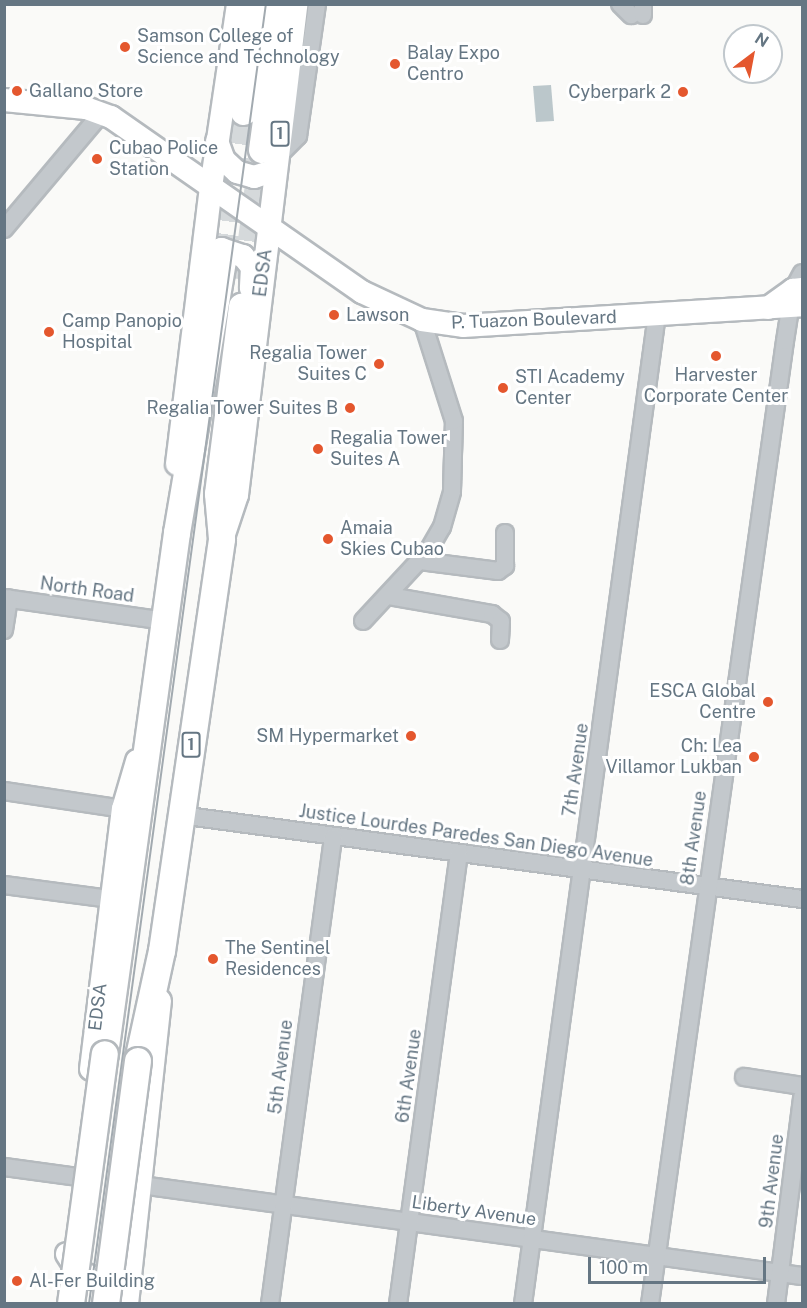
<!DOCTYPE html>
<style>
body{margin:0}
#map{position:relative;width:807px;height:1308px;overflow:hidden;background:#fafaf8;font-family:"Public Sans",sans-serif}
div>[style]{position:absolute}
.water>*{inset:0;background:#bbc7cb}
.highway-tunnel>*{height:26px;margin-top:-13px;transform-origin:0;background:repeating-linear-gradient(90deg,#d5d9db 0 26px,transparent 0 39px)}
.roads{filter:drop-shadow(2px 0 #b5babe) drop-shadow(-2px 0 #b5babe) drop-shadow(0 2px #b5babe) drop-shadow(0 -2px #b5babe)}
.minor>*{height:16px;margin:-8px;padding:0 8px;transform-origin:8px;border-radius:8px;background:#c3c8cc}
.major>*{height:22px;margin:-11px;padding:0 11px;transform-origin:11px;border-radius:11px;background:#fff}
.highway>*{height:26px;margin:-13px;padding:0 13px;transform-origin:13px;border-radius:13px;background:#fff}
.tram>*{height:1.5px;margin:-0.75px;padding:0 0.75px;transform-origin:0.75px;border-radius:0.75px;background:#a2aab0}
.bridges{filter:drop-shadow(2px 0 #b4b9bd) drop-shadow(-2px 0 #b4b9bd) drop-shadow(0 2px #b4b9bd) drop-shadow(0 -2px #b4b9bd)}
.highway-bridge>*{height:26px;margin:-13px;padding:0 13px;transform-origin:13px;border-radius:13px;background:#fff}
.dots>*{width:16px;height:16px;translate:-50% -50%;box-sizing:border-box;border:3px solid #fff;border-radius:50%}
span{translate:-50% -50%;white-space:nowrap;text-align:center;line-height:1.15;-webkit-text-stroke:6px #fff;paint-order:stroke}
.shield-label span{padding:2px 4px;background:#fff;border:2px solid;border-radius:4px;-webkit-text-stroke-width:0}
.shield-label{font-size:16px;color:#657683;font-weight:700}
.poi-label{font-size:18px;color:#657683}
.left{translate:0 -50%;text-align:left}
.right{translate:-100% -50%;text-align:right}
.street-label{font-size:18px;color:#657683}
.frame{position:absolute;inset:0;border:6px solid #657683;pointer-events:none}
.north{position:absolute;left:723px;top:24px;width:60px;height:60px;box-sizing:border-box;background:#fff;border:2px solid #c1c8cd;border-radius:50%;rotate:32deg;font-size:16px;font-weight:700;line-height:24px;text-align:center;color:#657683}
.north::after{content:'';display:block;margin:auto;width:21px;height:27px;background:#e4572e;clip-path:polygon(50% 0,100% 100%,50% 72%,0 100%)}
.scale{position:absolute;left:588px;top:1257px;width:178px;height:27px;box-sizing:border-box;border:3px solid #657683;border-top:0;padding-left:8px;font-size:18px;line-height:21px;white-space:nowrap;color:#657683;-webkit-text-stroke:4px #fff;paint-order:stroke}
</style>
<div id="map">
<div class="water">
<i style="clip-path:polygon(551px 85px,554px 121px,536px 122px,533px 86px)"></i>
</div>
<div class="highway-tunnel">
<i style="left:223px;top:260px;width:149px;rotate:-81.9deg"></i>
<i style="left:246px;top:280px;width:128px;rotate:-82.8deg"></i>
</div>
<div class="roads">
<div class="minor">
<i style="left:620px;top:4px;width:16px;rotate:45deg"></i>
<i style="left:643px;top:4px;width:11px;rotate:90deg"></i>
<i style="left:277px;top:157px;width:30px;rotate:-45deg"></i>
<i style="left:298px;top:136px;width:133px;rotate:-81.8deg"></i>
<i style="left:4px;top:229px;width:150px;rotate:-49.9deg"></i>
<i style="left:420px;top:561px;width:79px;rotate:7.3deg"></i>
<i style="left:498px;top:571px;width:9px;rotate:-36deg"></i>
<i style="left:505px;top:566px;width:33px;rotate:-90deg"></i>
<i style="left:389px;top:596px;width:105px;rotate:9.9deg"></i>
<i style="left:492px;top:614px;width:11px;rotate:38deg"></i>
<i style="left:501px;top:621px;width:19px;rotate:93deg"></i>
<i style="left:4px;top:598px;width:163px;rotate:8.1deg"></i>
<i style="left:363px;top:621px;width:96px;rotate:-47.1deg"></i>
<i style="left:428px;top:551px;width:28px;rotate:-60deg"></i>
<i style="left:442px;top:527px;width:37px;rotate:-74deg"></i>
<i style="left:452px;top:491px;width:70px;rotate:-88.4deg"></i>
<i style="left:454px;top:421px;width:106px;rotate:-107.6deg"></i>
<i style="left:4px;top:630px;width:32px;rotate:-81deg"></i>
<i style="left:4px;top:791px;width:120px;rotate:8.6deg"></i>
<i style="left:180px;top:815px;width:628px;rotate:7.69deg"></i>
<i style="left:4px;top:885px;width:108px;rotate:7.5deg"></i>
<i style="left:744px;top:1077px;width:59px;rotate:8.8deg"></i>
<i style="left:4px;top:1167px;width:75px;rotate:7.7deg"></i>
<i style="left:141px;top:1185px;width:667px;rotate:7.84deg"></i>
<i style="left:270px;top:1304px;width:471px;rotate:-82.3deg"></i>
<i style="left:398px;top:1304px;width:454px;rotate:-82.3deg"></i>
<i style="left:523px;top:1304px;width:999px;rotate:-82.29deg"></i>
<i style="left:650px;top:1304px;width:972px;rotate:-82.02deg"></i>
<i style="left:785px;top:341px;width:52px;rotate:-81.1deg"></i>
<i style="left:793px;top:290px;width:19px;rotate:-62deg"></i>
<i style="left:776px;top:1304px;width:208px;rotate:-82.8deg"></i>
</div>
<div class="major">
<i style="left:4px;top:100px;width:82px;rotate:5.6deg"></i>
<i style="left:86px;top:108px;width:27px;rotate:20deg"></i>
<i style="left:111px;top:117px;width:306px;rotate:34.9deg"></i>
<i style="left:362px;top:292px;width:66px;rotate:25deg"></i>
<i style="left:422px;top:320px;width:41px;rotate:8.3deg"></i>
<i style="left:463px;top:326px;width:340px;rotate:-3.5deg"></i>
<i style="left:217px;top:141px;width:20px;rotate:70deg"></i>
<i style="left:224px;top:160px;width:18px;rotate:43deg"></i>
<i style="left:237px;top:172px;width:18px;rotate:16deg"></i>
<i style="left:254px;top:177px;width:23px;rotate:-18deg"></i>
<i style="left:204px;top:259px;width:20px;rotate:-30deg"></i>
<i style="left:221px;top:249px;width:23px;rotate:18deg"></i>
<i style="left:243px;top:256px;width:14px;rotate:51deg"></i>
<i style="left:252px;top:267px;width:21px;rotate:93deg"></i>
<i style="left:768px;top:308px;width:31px;rotate:-36deg"></i>
<i style="left:793px;top:290px;width:9px;rotate:-6deg"></i>
<i style="left:177px;top:464px;width:279px;rotate:-83deg"></i>
<i style="left:211px;top:187px;width:185px;rotate:-81.6deg"></i>
<i style="left:223px;top:537px;width:44px;rotate:-71.6deg"></i>
<i style="left:237px;top:495px;width:495px;rotate:-83.1deg"></i>
<i style="left:91px;top:1069px;width:262px;rotate:-83deg"></i>
<i style="left:123px;top:809px;width:50px;rotate:-73.7deg"></i>
<i style="left:67px;top:1254px;width:20px;rotate:57deg"></i>
<i style="left:78px;top:1271px;width:17px;rotate:25deg"></i>
<i style="left:93px;top:1278px;width:16px;rotate:4deg"></i>
<i style="left:109px;top:1279px;width:19px;rotate:-25deg"></i>
<i style="left:127px;top:1304px;width:305px;rotate:-83.8deg"></i>
</div>
<div class="highway">
<i style="left:244px;top:112px;width:109px;rotate:-82.6deg"></i>
<i style="left:262px;top:150px;width:147px;rotate:-82.2deg"></i>
<i style="left:105px;top:1054px;width:526px;rotate:-82.13deg"></i>
<i style="left:177px;top:533px;width:277px;rotate:-80.4deg"></i>
<i style="left:138px;top:1061px;width:113px;rotate:-77.7deg"></i>
<i style="left:162px;top:951px;width:416px;rotate:-81.7deg"></i>
<i style="left:222px;top:539px;width:45px;rotate:-95.1deg"></i>
<i style="left:218px;top:494px;width:189px;rotate:-82.7deg"></i>
</div>
</div>
<div class="tram">
<i style="left:89px;top:1304px;width:1312px;rotate:-82.25deg"></i>
</div>
<div class="bridges">
<div class="highway-bridge">
<i style="left:71px;top:1304px;width:252px;rotate:-82.3deg"></i>
<i style="left:106px;top:1304px;width:245px;rotate:-82.5deg"></i>
</div>
</div>
<div class="dots">
<i style="left:125px;top:47px;background:#e4572e"></i>
<i style="left:395px;top:64px;background:#e4572e"></i>
<i style="left:17px;top:91px;background:#e4572e"></i>
<i style="left:683px;top:92px;background:#e4572e"></i>
<i style="left:97px;top:159px;background:#e4572e"></i>
<i style="left:334px;top:315px;background:#e4572e"></i>
<i style="left:49px;top:332px;background:#e4572e"></i>
<i style="left:716px;top:356px;background:#e4572e"></i>
<i style="left:379px;top:364px;background:#e4572e"></i>
<i style="left:503px;top:388px;background:#e4572e"></i>
<i style="left:350px;top:408px;background:#e4572e"></i>
<i style="left:318px;top:449px;background:#e4572e"></i>
<i style="left:328px;top:539px;background:#e4572e"></i>
<i style="left:768px;top:702px;background:#e4572e"></i>
<i style="left:411px;top:736px;background:#e4572e"></i>
<i style="left:754px;top:757px;background:#e4572e"></i>
<i style="left:213px;top:959px;background:#e4572e"></i>
<i style="left:17px;top:1281px;background:#e4572e"></i>
</div>
<div class="shield-label">
<span style="left:280px;top:134px">1</span>
<span style="left:191px;top:745px">1</span>
</div>
<div class="poi-label">
<span class="left" style="left:137px;top:47px">Samson College of<br>Science and Technology</span>
<span class="left" style="left:407px;top:64px">Balay Expo<br>Centro</span>
<span class="left" style="left:29px;top:91px">Gallano Store</span>
<span class="right" style="left:671px;top:92px">Cyberpark 2</span>
<span class="left" style="left:109px;top:159px">Cubao Police<br>Station</span>
<span class="left" style="left:346px;top:315px">Lawson</span>
<span class="left" style="left:62px;top:332px">Camp Panopio<br>Hospital</span>
<span class="right" style="left:367px;top:364px">Regalia Tower<br>Suites C</span>
<span style="left:716px;top:386px">Harvester<br>Corporate Center</span>
<span class="left" style="left:515px;top:388px">STI Academy<br>Center</span>
<span class="right" style="left:338px;top:408px">Regalia Tower Suites B</span>
<span class="left" style="left:330px;top:449px">Regalia Tower<br>Suites A</span>
<span class="left" style="left:340px;top:539px">Amaia<br>Skies Cubao</span>
<span class="right" style="left:756px;top:702px">ESCA Global<br>Centre</span>
<span class="right" style="left:399px;top:736px">SM Hypermarket</span>
<span class="right" style="left:742px;top:757px">Ch: Lea<br>Villamor Lukban</span>
<span class="left" style="left:225px;top:959px">The Sentinel<br>Residences</span>
<span class="left" style="left:29px;top:1281px">Al-Fer Building</span>
</div>
<div class="street-label">
<span style="left:263px;top:273px;rotate:-83deg">EDSA</span>
<span style="left:534px;top:320px;rotate:-2deg">P. Tuazon Boulevard</span>
<span style="left:87px;top:590px;rotate:8deg">North Road</span>
<span style="left:576px;top:770px;rotate:-82deg">7th Avenue</span>
<span style="left:476px;top:836px;rotate:8deg">Justice Lourdes Paredes San Diego Avenue</span>
<span style="left:694px;top:838px;rotate:-82deg">8th Avenue</span>
<span style="left:98px;top:1007px;rotate:-83deg">EDSA</span>
<span style="left:281px;top:1067px;rotate:-83deg">5th Avenue</span>
<span style="left:409px;top:1076px;rotate:-82deg">6th Avenue</span>
<span style="left:772px;top:1181px;rotate:-83deg">9th Avenue</span>
<span style="left:474px;top:1211px;rotate:8deg">Liberty Avenue</span>
</div>
<div class="frame"></div>
<div class="north">N</div>
<div class="scale">100 m</div>
</div>
